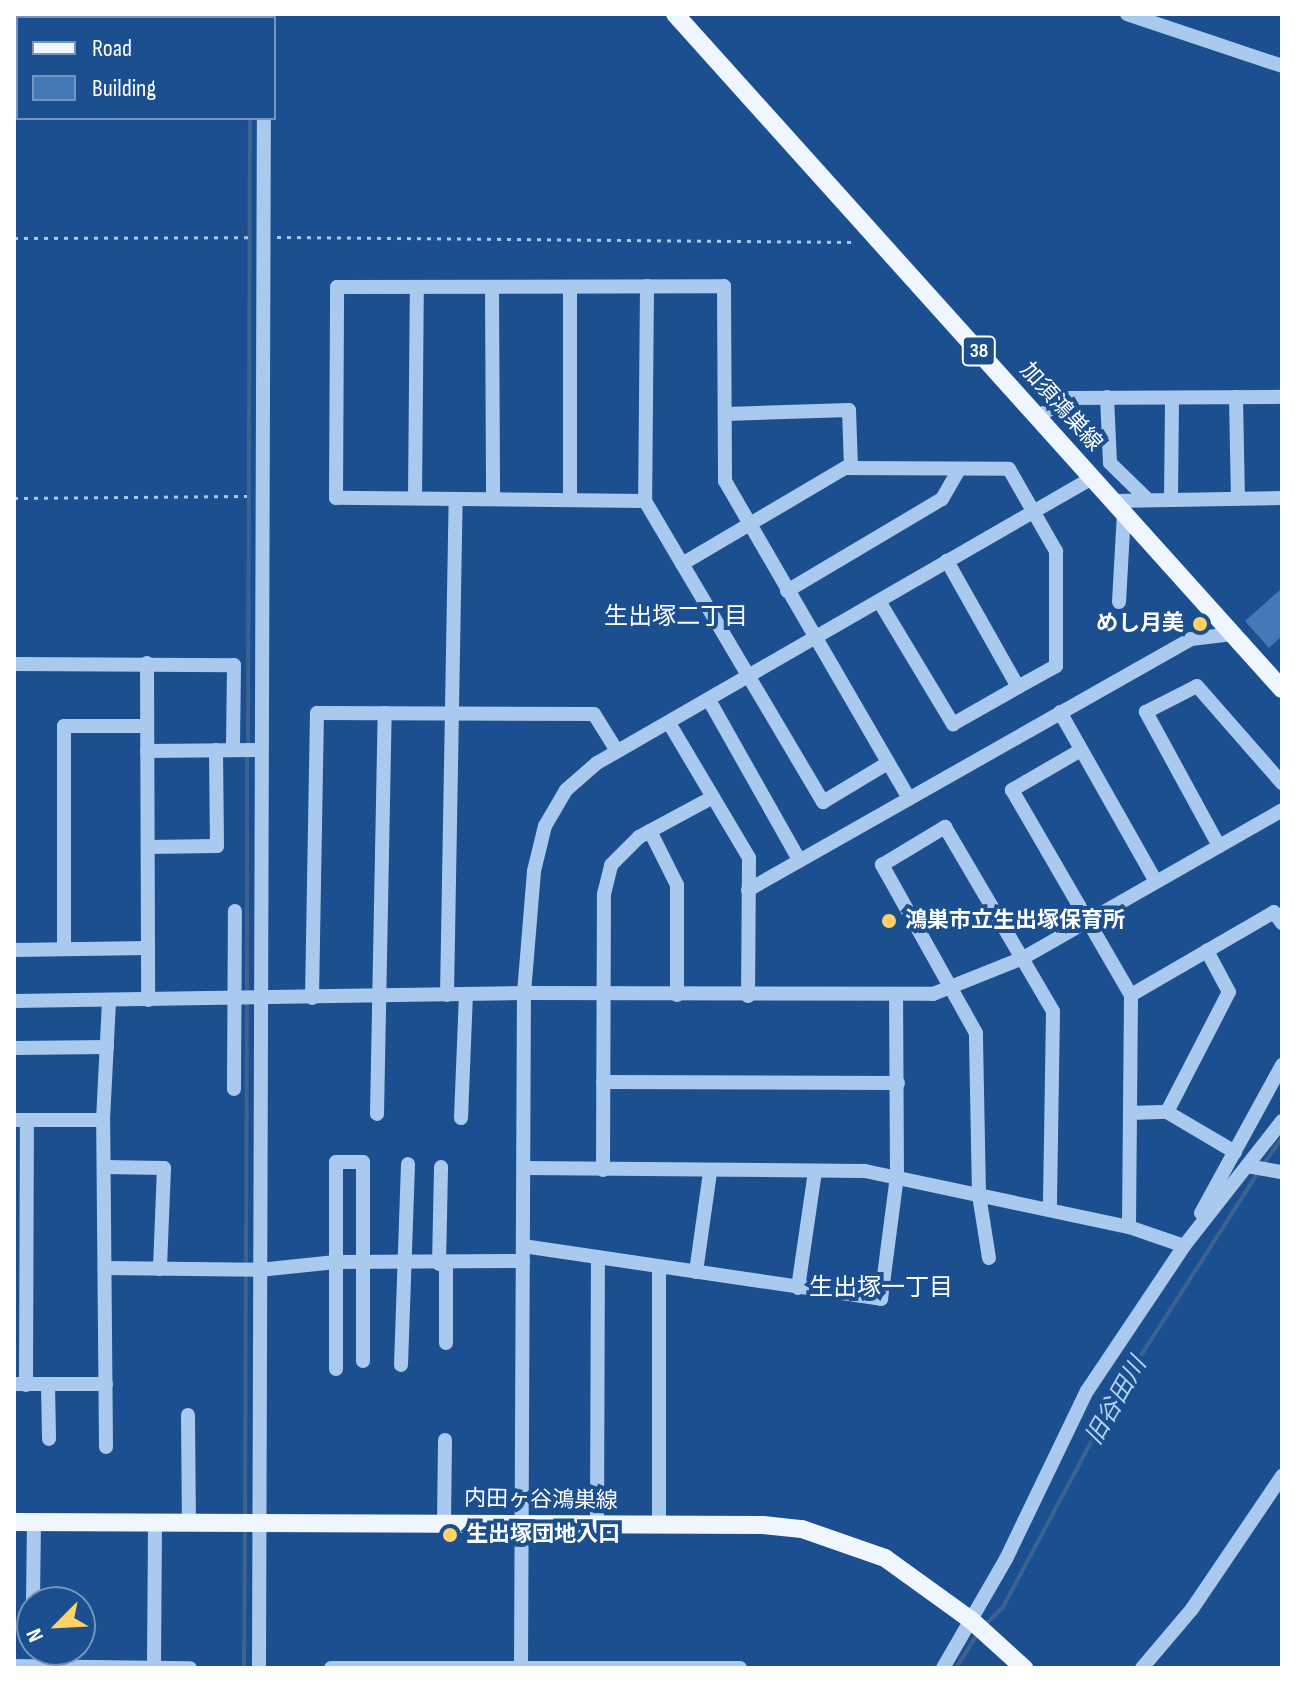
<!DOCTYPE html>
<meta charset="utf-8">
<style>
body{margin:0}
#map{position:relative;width:1296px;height:1682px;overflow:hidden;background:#1b4f8f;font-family:"Sofia Sans Condensed","Noto Sans JP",sans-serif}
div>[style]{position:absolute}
.stream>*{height:4px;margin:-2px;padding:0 2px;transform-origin:2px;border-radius:2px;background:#3c6290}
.building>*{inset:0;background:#4478b7}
.path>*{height:3px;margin-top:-1.5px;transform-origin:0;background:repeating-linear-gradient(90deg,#a9c9ee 0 4px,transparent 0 10px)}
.minor>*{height:14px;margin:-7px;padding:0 7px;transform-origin:7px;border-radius:7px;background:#a9c9ee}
.major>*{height:18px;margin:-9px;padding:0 9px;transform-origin:9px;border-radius:9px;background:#f0f6ff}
.dots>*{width:22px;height:22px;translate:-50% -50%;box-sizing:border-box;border:4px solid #1b4f8f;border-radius:50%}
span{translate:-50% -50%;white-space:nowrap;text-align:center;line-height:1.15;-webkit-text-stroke:8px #1b4f8f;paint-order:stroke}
.shield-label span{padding:2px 6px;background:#1b4f8f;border:2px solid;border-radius:6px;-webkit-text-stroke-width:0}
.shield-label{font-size:20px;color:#fff;font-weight:700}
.street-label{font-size:22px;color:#fff}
.poi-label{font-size:22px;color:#fff;font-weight:700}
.right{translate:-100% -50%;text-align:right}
.left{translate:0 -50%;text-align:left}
.neighbourhood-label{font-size:24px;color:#fff}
.water-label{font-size:24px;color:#b5d3f5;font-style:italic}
.frame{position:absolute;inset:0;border:16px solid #fff;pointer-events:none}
.legend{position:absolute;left:16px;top:16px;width:260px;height:104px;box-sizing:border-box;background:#1b4f8f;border:2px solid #7695bc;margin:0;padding:10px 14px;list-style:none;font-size:24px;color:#fff}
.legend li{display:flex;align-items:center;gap:16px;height:40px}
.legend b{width:40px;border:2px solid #7695bc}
.north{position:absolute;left:16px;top:1586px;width:80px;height:80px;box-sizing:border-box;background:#1b4f8f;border:2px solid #7695bc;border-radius:50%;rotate:246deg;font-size:22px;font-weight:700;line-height:32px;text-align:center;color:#fff}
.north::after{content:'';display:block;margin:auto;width:28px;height:36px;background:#ffd166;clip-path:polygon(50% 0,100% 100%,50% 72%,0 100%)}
</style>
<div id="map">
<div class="stream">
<i style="left:250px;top:18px;width:4px;rotate:-90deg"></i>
<i style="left:248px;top:746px;width:628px;rotate:-89.82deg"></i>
<i style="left:247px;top:994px;width:240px;rotate:-90deg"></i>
<i style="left:1263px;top:1165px;width:33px;rotate:-55deg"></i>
<i style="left:246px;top:1266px;width:264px;rotate:-89.8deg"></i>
<i style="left:245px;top:1518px;width:244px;rotate:-89.8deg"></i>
<i style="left:984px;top:1626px;width:27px;rotate:-45deg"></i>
<i style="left:1003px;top:1607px;width:246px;rotate:-61.9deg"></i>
<i style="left:1119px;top:1390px;width:258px;rotate:-57.4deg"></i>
<i style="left:244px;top:1668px;width:142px;rotate:-89.6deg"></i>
<i style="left:956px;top:1668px;width:41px;rotate:-57.8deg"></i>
</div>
<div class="building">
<i style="clip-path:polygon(1282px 588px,1282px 636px,1269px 648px,1245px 621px)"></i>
</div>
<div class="path">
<i style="left:277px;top:237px;width:580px;rotate:0.49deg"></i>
<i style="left:14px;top:238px;width:235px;rotate:-0.2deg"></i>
<i style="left:14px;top:498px;width:233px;rotate:-0.5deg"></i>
</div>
<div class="minor">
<i style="left:1127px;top:14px;width:163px;rotate:18.5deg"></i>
<i style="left:264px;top:18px;width:4px;rotate:-90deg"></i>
<i style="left:647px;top:286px;width:215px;rotate:90.5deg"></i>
<i style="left:645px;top:501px;width:350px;rotate:59.4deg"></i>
<i style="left:823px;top:802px;width:76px;rotate:-31deg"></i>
<i style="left:492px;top:288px;width:211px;rotate:89.7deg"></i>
<i style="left:1107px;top:397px;width:66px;rotate:87.4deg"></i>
<i style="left:1110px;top:463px;width:50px;rotate:44.2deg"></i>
<i style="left:1236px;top:397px;width:101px;rotate:88.9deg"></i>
<i style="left:725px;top:414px;width:124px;rotate:-1.8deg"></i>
<i style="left:849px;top:410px;width:58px;rotate:88deg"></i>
<i style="left:1038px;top:417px;width:34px;rotate:-34deg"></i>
<i style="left:1066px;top:398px;width:216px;rotate:-0.3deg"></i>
<i style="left:415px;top:498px;width:211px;rotate:-89.5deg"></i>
<i style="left:1171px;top:498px;width:100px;rotate:-89.4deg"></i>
<i style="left:570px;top:500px;width:213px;rotate:-90deg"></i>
<i style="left:645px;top:501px;width:309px;rotate:-179.4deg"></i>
<i style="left:336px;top:498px;width:211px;rotate:-89.7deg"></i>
<i style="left:337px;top:287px;width:387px;rotate:-0.1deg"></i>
<i style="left:724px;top:286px;width:195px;rotate:89.7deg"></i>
<i style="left:725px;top:481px;width:367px;rotate:59.9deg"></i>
<i style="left:1113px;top:501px;width:169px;rotate:-1deg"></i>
<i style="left:682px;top:564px;width:189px;rotate:-30.5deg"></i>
<i style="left:845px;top:468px;width:164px;rotate:0.3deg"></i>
<i style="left:1009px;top:469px;width:95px;rotate:60.2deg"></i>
<i style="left:1056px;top:551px;width:115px;rotate:90deg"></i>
<i style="left:1056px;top:666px;width:43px;rotate:151.1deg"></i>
<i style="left:787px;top:591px;width:180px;rotate:-30.7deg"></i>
<i style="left:942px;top:499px;width:34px;rotate:-60deg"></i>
<i style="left:879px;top:601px;width:144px;rotate:59deg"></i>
<i style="left:953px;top:724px;width:75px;rotate:-29.6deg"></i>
<i style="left:1018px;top:687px;width:145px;rotate:-119.4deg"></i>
<i style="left:1119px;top:602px;width:90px;rotate:-86.8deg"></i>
<i style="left:147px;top:663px;width:337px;rotate:89.8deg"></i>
<i style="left:14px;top:664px;width:220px;rotate:0.3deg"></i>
<i style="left:234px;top:665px;width:85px;rotate:90.7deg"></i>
<i style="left:709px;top:700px;width:184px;rotate:60.6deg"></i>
<i style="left:1060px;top:712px;width:195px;rotate:60.5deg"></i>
<i style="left:669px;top:723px;width:157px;rotate:59.3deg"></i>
<i style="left:749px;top:858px;width:138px;rotate:90.4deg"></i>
<i style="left:1081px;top:750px;width:80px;rotate:149.9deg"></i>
<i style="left:1012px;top:790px;width:237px;rotate:59.9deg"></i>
<i style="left:1131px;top:995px;width:232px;rotate:90.5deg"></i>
<i style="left:147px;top:751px;width:114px;rotate:-0.5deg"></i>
<i style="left:650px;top:831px;width:60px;rotate:63.4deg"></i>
<i style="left:677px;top:885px;width:110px;rotate:90deg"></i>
<i style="left:1219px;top:846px;width:153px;rotate:-118.6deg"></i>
<i style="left:1146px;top:712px;width:57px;rotate:-27deg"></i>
<i style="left:1197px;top:686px;width:129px;rotate:48.8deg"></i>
<i style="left:148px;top:847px;width:69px;rotate:-0.8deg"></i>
<i style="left:217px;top:846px;width:96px;rotate:-90.6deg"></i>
<i style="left:748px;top:890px;width:509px;rotate:-29.54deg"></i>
<i style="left:1191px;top:639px;width:42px;rotate:-6.8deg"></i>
<i style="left:64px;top:949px;width:223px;rotate:-90deg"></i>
<i style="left:64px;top:726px;width:83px"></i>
<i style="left:14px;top:950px;width:134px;rotate:-0.9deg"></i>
<i style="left:447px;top:995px;width:496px;rotate:-89deg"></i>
<i style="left:1131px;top:995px;width:165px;rotate:-30.1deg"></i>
<i style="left:1274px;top:912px;width:14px;rotate:54deg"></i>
<i style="left:312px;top:998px;width:285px;rotate:-89deg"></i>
<i style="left:317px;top:713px;width:277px;rotate:0.2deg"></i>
<i style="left:594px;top:714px;width:44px;rotate:58.1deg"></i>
<i style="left:14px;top:1001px;width:510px;rotate:-0.9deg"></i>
<i style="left:524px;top:993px;width:409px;rotate:0.1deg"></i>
<i style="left:933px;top:994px;width:97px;rotate:-21.8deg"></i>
<i style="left:1023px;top:958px;width:298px;rotate:-29.7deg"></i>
<i style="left:14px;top:1048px;width:93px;rotate:-0.6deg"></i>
<i style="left:603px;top:1082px;width:295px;rotate:0.2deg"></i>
<i style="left:234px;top:1089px;width:178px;rotate:-89.7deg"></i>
<i style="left:1167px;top:1112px;width:135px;rotate:-62.7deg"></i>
<i style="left:1229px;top:992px;width:47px;rotate:-118.2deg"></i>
<i style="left:1130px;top:1113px;width:37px;rotate:-2deg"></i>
<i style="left:1167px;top:1112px;width:79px;rotate:30.5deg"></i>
<i style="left:377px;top:1114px;width:401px;rotate:-88.9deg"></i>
<i style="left:461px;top:1118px;width:124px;rotate:-87.7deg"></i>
<i style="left:14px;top:1120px;width:89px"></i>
<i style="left:1247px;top:1166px;width:36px;rotate:10deg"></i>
<i style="left:104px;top:1167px;width:60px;rotate:1deg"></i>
<i style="left:164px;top:1168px;width:101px;rotate:92.3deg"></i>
<i style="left:524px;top:1168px;width:341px;rotate:0.5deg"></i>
<i style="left:865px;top:1171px;width:270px;rotate:12deg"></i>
<i style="left:1129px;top:1227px;width:58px;rotate:19.1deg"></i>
<i style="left:603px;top:1170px;width:276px;rotate:-89.8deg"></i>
<i style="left:604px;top:894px;width:30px;rotate:-76deg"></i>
<i style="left:611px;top:865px;width:40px;rotate:-45deg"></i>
<i style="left:639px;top:837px;width:84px;rotate:-28.4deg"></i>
<i style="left:1201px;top:1213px;width:169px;rotate:-61.3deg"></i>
<i style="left:523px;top:1246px;width:362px;rotate:8.4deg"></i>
<i style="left:881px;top:1299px;width:124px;rotate:-82.6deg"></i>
<i style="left:897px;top:1176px;width:178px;rotate:-90.3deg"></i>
<i style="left:989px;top:1258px;width:64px;rotate:-99deg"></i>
<i style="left:979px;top:1195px;width:162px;rotate:-91.1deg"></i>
<i style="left:976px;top:1033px;width:193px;rotate:-119.2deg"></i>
<i style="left:882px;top:865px;width:74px;rotate:-31.1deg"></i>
<i style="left:945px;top:827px;width:213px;rotate:59.6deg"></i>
<i style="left:1053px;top:1011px;width:199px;rotate:90.9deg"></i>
<i style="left:439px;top:1264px;width:97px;rotate:-88.8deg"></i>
<i style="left:105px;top:1268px;width:154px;rotate:0.7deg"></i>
<i style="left:259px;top:1270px;width:77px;rotate:-5.9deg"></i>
<i style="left:336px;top:1262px;width:187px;rotate:-0.3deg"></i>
<i style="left:696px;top:1272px;width:100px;rotate:-82deg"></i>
<i style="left:798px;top:1288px;width:118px;rotate:-81.7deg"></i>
<i style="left:446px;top:1343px;width:79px;rotate:-90deg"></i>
<i style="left:401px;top:1365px;width:201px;rotate:-88deg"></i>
<i style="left:336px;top:1369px;width:207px;rotate:-90deg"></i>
<i style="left:336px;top:1162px;width:27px"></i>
<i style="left:363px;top:1162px;width:199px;rotate:90deg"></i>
<i style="left:14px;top:1384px;width:92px"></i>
<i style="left:26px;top:1385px;width:265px;rotate:-89.8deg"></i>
<i style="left:48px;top:1385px;width:54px;rotate:88.9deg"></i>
<i style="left:188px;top:1415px;width:108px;rotate:89.5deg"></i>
<i style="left:106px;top:1447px;width:327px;rotate:-90.5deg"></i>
<i style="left:103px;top:1120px;width:118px;rotate:-87.1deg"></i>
<i style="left:444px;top:1523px;width:83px;rotate:-89.3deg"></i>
<i style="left:597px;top:1525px;width:268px;rotate:-89.8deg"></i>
<i style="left:659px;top:1526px;width:259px;rotate:-90deg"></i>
<i style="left:33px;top:1602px;width:80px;rotate:-89.3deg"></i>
<i style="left:14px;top:1666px;width:176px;rotate:0.7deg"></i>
<i style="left:154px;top:1668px;width:145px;rotate:-89.6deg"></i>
<i style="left:259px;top:1668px;width:1550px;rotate:-89.82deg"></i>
<i style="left:331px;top:1668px;width:409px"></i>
<i style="left:521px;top:1668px;width:675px;rotate:-89.75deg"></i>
<i style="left:524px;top:993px;width:122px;rotate:-85.3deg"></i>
<i style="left:534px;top:871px;width:46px;rotate:-76.3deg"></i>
<i style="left:545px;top:826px;width:42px;rotate:-59.7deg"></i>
<i style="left:566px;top:790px;width:41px;rotate:-41.1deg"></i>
<i style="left:597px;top:763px;width:571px;rotate:-29.93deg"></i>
<i style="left:943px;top:1668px;width:126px;rotate:-60deg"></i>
<i style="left:1006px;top:1559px;width:187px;rotate:-64.3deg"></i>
<i style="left:1087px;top:1391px;width:174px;rotate:-56.2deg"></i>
<i style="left:1184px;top:1246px;width:159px;rotate:-51.9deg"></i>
<i style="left:1142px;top:1668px;width:77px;rotate:-49.7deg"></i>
<i style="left:1192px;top:1609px;width:161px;rotate:-55.9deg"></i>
</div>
<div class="major">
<i style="left:675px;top:14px;width:908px;rotate:48.04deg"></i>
<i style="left:14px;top:1522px;width:749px;rotate:0.23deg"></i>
<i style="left:763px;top:1525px;width:39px;rotate:6deg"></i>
<i style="left:802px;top:1529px;width:88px;rotate:19.3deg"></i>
<i style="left:885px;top:1558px;width:106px;rotate:35.8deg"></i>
<i style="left:971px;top:1620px;width:72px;rotate:42.2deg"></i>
</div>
<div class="dots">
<i style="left:1200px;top:624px;background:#ffd166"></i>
<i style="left:889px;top:921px;background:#ffd166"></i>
<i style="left:450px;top:1535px;background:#ffd166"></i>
</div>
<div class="shield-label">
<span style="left:979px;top:351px">38</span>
</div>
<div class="street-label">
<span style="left:1061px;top:407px;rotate:48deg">加須鴻巣線</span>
<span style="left:541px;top:1500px;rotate:1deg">内田ヶ谷鴻巣線</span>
</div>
<div class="poi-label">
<span class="right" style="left:1184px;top:624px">めし月美</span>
<span class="left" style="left:905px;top:921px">鴻巣市立生出塚保育所</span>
<span class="left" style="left:466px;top:1535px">生出塚団地入口</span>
</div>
<div class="neighbourhood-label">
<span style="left:676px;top:617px">生出塚二丁目</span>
<span style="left:881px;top:1288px">生出塚一丁目</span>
</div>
<div class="water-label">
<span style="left:1116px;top:1401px;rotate:-60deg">旧谷田川</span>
</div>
<div class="frame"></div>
<ul class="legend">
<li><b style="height:10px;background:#f0f6ff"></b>Road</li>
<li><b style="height:22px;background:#4478b7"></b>Building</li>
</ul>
<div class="north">N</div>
</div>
